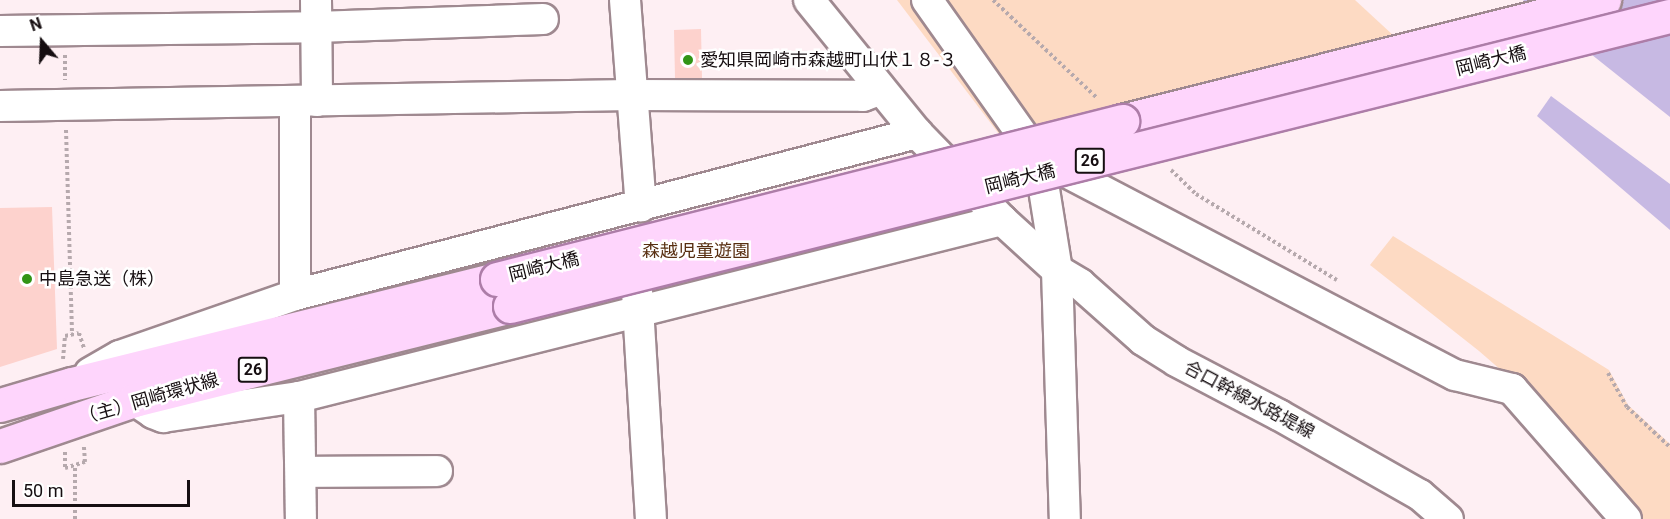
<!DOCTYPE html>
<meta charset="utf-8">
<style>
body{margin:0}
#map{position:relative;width:1670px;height:519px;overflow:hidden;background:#feeff3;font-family:Roboto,"Noto Sans JP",sans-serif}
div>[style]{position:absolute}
.green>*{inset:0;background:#fddac3}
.water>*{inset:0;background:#c7b9e3}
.building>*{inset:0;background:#fdd2cd}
.path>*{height:4px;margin-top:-2px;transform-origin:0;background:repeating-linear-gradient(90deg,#b6a9ad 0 3px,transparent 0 6px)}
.roads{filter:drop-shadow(2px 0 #9f8990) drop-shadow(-2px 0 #9f8990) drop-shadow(0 2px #9f8990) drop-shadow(0 -2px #9f8990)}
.minor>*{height:30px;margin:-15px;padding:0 15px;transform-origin:15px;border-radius:15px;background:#fff}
.major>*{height:33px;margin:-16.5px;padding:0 16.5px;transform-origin:16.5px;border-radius:16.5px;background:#fed5fc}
.bridges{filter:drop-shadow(2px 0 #ad7da8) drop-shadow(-2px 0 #ad7da8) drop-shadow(0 2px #ad7da8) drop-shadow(0 -2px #ad7da8)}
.major-bridge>*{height:33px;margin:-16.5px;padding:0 16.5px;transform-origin:16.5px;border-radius:16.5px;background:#fed5fc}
.dots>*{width:16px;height:16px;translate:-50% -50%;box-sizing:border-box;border:3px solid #fff;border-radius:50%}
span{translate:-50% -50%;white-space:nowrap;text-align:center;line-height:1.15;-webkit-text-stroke:5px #fff;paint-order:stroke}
.shield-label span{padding:2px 4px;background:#fff;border:2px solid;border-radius:4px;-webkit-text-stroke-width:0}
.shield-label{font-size:16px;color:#160e11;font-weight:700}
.poi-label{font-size:18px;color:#160e11}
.left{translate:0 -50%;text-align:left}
.street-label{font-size:18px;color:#160e11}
.park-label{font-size:18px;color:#582f11}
.north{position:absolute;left:12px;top:12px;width:60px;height:60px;-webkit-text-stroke:4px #fff;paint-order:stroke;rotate:341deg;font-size:16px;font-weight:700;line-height:24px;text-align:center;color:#160e11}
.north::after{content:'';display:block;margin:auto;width:21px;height:27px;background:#160e11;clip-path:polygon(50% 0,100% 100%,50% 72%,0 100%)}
.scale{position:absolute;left:12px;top:480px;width:178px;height:27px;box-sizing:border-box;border:3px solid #160e11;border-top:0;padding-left:8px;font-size:18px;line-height:21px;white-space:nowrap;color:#160e11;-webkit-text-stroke:4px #fff;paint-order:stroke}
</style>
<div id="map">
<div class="green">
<i style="clip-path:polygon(897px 0,1355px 0,1407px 48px,1015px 155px)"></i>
<i style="clip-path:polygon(1393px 236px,1609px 370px,1628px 405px,1670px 444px,1670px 519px,1635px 519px,1517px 384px,1479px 351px,1370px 265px)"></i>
</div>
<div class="water">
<i style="clip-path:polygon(1523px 0,1670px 0,1670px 117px)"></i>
<i style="clip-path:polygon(1551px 96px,1670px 184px,1670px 230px,1537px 116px)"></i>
</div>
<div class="building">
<i style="clip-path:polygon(701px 29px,702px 78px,675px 78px,674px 30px)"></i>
<i style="clip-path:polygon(52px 207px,57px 349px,0 367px,0 208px)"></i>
</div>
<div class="path">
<i style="left:993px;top:0;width:143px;rotate:43.3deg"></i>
<i style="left:65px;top:55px;width:25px;rotate:90deg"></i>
<i style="left:66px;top:130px;width:205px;rotate:88.3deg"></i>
<i style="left:1171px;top:170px;width:35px;rotate:44deg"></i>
<i style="left:1196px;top:194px;width:165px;rotate:31.4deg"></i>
<i style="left:63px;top:359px;width:23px;rotate:-85deg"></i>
<i style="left:65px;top:336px;width:14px;rotate:-12deg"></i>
<i style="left:79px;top:333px;width:16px;rotate:72deg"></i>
<i style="left:1608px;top:373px;width:39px;rotate:61deg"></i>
<i style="left:1627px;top:407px;width:59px;rotate:42.9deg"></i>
<i style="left:65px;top:452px;width:16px;rotate:90deg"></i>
<i style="left:65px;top:468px;width:21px;rotate:-17deg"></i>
<i style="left:85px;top:462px;width:16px;rotate:-94deg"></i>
<i style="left:75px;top:519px;width:54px;rotate:-90deg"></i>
</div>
<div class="roads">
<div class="minor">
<i style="left:316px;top:0;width:101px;rotate:89.4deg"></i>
<i style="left:625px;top:0;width:207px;rotate:85.6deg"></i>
<i style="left:809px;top:0;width:171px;rotate:50.9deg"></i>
<i style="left:917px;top:133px;width:122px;rotate:45.7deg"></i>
<i style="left:1002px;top:220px;width:74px;rotate:42.3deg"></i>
<i style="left:1057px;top:270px;width:27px;rotate:31deg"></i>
<i style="left:1080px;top:284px;width:84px;rotate:41.6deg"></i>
<i style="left:1143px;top:340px;width:39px;rotate:32deg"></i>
<i style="left:1176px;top:361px;width:116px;rotate:27.7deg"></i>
<i style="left:1279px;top:415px;width:162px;rotate:29.6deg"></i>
<i style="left:1420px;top:495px;width:37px;rotate:41deg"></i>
<i style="left:927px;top:0;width:194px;rotate:54.7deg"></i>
<i style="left:1039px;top:158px;width:113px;rotate:80.9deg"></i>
<i style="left:1057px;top:270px;width:249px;rotate:88.2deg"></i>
<i style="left:0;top:31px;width:316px;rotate:-0.7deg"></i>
<i style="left:316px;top:27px;width:227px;rotate:-2deg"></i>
<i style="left:295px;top:102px;width:193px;rotate:90deg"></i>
<i style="left:0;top:106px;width:630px;rotate:-1deg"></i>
<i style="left:630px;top:95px;width:233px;rotate:0.2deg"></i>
<i style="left:863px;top:96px;width:19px;rotate:-21deg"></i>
<i style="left:1047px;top:162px;width:460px;rotate:27.6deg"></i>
<i style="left:1455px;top:375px;width:59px;rotate:13.8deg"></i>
<i style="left:1512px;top:389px;width:173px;rotate:48.8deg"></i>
<i style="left:637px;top:291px;width:228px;rotate:86.5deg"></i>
<i style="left:90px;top:373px;width:34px;rotate:-30deg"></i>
<i style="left:120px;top:356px;width:185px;rotate:-19.2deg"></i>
<i style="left:295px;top:295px;width:643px;rotate:-14.6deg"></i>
<i style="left:299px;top:397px;width:122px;rotate:89.1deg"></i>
<i style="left:134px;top:400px;width:23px;rotate:34deg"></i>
<i style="left:153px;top:413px;width:11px;rotate:22deg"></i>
<i style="left:163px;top:417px;width:137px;rotate:-8.4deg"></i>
<i style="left:299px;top:397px;width:725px;rotate:-14.13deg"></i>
<i style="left:302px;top:472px;width:135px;rotate:-0.4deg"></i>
</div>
<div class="major">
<i style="left:1122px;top:121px;width:497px;rotate:-14.1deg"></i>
<i style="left:0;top:405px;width:75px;rotate:-16.3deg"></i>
<i style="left:72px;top:384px;width:438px;rotate:-13.9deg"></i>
<i style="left:0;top:446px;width:142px;rotate:-18.9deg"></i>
<i style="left:134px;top:400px;width:388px;rotate:-14deg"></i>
</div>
</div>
<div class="bridges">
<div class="major-bridge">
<i style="left:497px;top:279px;width:645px;rotate:-14.19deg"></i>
<i style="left:510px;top:306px;width:1196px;rotate:-14.04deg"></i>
</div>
</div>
<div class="dots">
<i style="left:688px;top:60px;background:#329416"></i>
<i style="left:27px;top:279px;background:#329416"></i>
</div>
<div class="shield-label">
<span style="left:1090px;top:161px">26</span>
<span style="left:253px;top:370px">26</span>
</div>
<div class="poi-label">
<span class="left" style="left:700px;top:60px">愛知県岡崎市森越町山伏１８‐３</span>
<span class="left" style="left:39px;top:279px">中島急送（株）</span>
</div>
<div class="street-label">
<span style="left:1491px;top:61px;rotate:-14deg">岡崎大橋</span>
<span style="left:1020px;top:179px;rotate:-14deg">岡崎大橋</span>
<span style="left:544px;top:267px;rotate:-14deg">岡崎大橋</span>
<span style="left:149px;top:399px;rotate:-16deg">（主）岡崎環状線</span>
<span style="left:1249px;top:400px;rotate:28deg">合口幹線水路堤線</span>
</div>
<div class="park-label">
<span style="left:696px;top:251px">森越児童遊園</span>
</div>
<div class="north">N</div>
<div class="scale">50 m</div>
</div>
